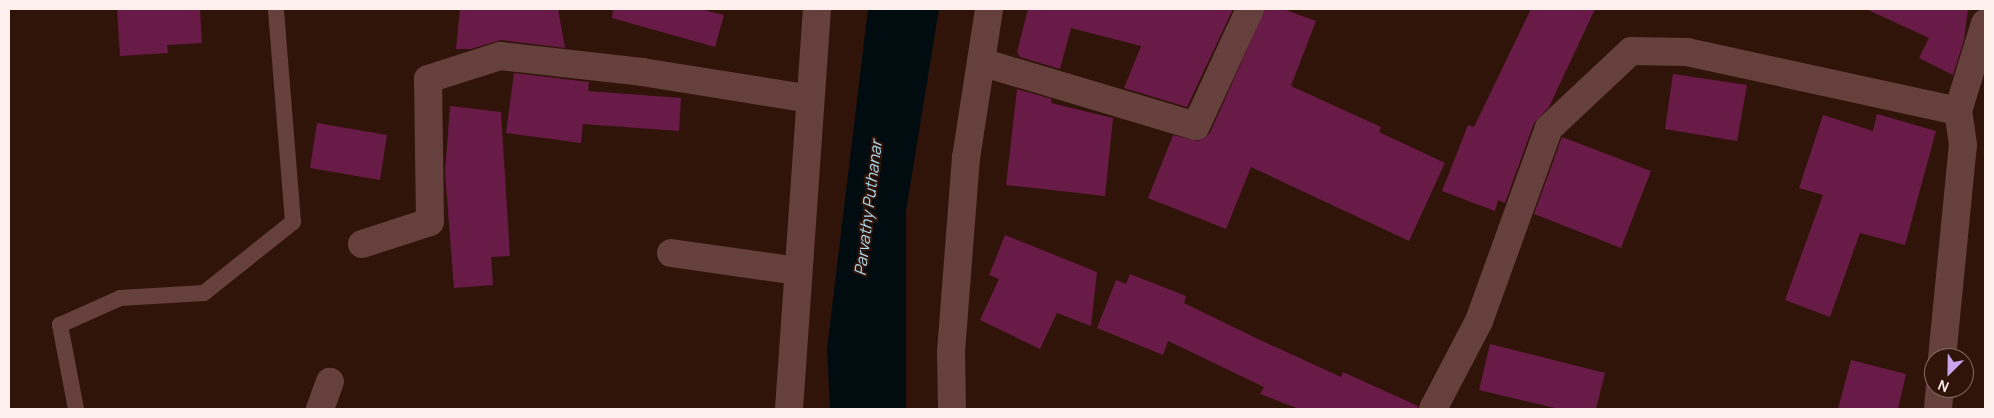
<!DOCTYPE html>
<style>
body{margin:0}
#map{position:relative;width:1994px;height:418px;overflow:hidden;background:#30140a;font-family:Manrope,sans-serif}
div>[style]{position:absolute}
.water>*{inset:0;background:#010c11}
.building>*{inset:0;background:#681b46}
.service>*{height:16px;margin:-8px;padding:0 8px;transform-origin:8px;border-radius:8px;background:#66403d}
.minor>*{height:28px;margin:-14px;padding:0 14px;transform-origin:14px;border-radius:14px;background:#66403d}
span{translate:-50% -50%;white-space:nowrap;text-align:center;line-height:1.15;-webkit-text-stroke:4px #30140a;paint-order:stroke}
.water-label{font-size:16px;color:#aadcf1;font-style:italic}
.frame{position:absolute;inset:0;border:10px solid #fdf0ec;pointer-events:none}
.north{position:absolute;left:1924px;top:348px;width:50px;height:50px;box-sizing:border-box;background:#30140a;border:1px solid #826c64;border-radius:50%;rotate:203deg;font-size:14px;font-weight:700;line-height:20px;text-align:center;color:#fdf0ec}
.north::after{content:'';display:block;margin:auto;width:18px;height:22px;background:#c9a5ee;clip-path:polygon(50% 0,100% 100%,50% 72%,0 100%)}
</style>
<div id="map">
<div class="water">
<i style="clip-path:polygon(868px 9px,939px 9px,906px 211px,906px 409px,830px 409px,827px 349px)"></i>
</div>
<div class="building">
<i style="clip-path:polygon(117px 9px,200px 9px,202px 43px,167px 45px,168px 53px,120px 56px)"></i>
<i style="clip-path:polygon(460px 9px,558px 9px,565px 48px,501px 40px,471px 49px,456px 49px)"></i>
<i style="clip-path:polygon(613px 9px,700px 9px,724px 15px,715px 47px,612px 18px)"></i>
<i style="clip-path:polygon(1028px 9px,1233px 9px,1187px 107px,1124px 88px,1141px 46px,1071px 28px,1060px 69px,1020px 57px,1017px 52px)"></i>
<i style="clip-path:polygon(1265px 9px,1283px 9px,1316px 21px,1291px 86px,1381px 127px,1379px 132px,1445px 163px,1409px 241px,1251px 167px,1226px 229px,1148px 198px,1173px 135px,1198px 141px,1210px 133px)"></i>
<i style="clip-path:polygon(1531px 9px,1595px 9px,1549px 107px,1534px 123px,1505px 203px,1498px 200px,1495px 211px,1442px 191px,1468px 125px,1474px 127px)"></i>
<i style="clip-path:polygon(1866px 9px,1968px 9px,1964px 40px,1953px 75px,1919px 58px,1929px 38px)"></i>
<i style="clip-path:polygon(514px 73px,589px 82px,588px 91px,681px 98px,679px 131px,583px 124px,581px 143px,506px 133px)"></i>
<i style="clip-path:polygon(1673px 74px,1747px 85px,1737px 141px,1665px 129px)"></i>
<i style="clip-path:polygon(1017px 89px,1052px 99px,1051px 103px,1113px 118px,1105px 196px,1006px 185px)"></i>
<i style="clip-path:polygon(450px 106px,501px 112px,510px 256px,491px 257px,493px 285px,454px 288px,445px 173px)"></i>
<i style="clip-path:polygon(1877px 114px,1936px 131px,1905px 245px,1860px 233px,1830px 317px,1785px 300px,1823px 195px,1799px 188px,1823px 115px,1873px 131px)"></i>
<i style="clip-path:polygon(317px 123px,387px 135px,380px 180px,310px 168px)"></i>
<i style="clip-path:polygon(1562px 137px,1651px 171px,1621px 248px,1534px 214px)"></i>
<i style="clip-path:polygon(1005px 235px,1097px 272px,1091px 326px,1057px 313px,1040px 349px,980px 320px,999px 279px,989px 275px)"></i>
<i style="clip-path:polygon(1130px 274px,1186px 296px,1184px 303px,1258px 339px,1341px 377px,1343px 372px,1418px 406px,1417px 409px,1299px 409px,1260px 394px,1264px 387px,1168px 341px,1163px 355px,1097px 328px,1116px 280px,1126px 284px)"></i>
<i style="clip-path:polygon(1490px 344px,1605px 373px,1596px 409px,1559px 409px,1479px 390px)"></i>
<i style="clip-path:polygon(1851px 360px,1906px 374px,1898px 409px,1838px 409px)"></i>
</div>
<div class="service">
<i style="left:76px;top:409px;width:86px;rotate:-100.8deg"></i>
<i style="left:60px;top:325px;width:66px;rotate:-24.2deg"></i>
<i style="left:120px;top:298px;width:84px;rotate:-3.4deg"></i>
<i style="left:204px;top:293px;width:114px;rotate:-38.6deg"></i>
<i style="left:293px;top:222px;width:214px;rotate:-94.6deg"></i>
</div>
<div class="minor">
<i style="left:981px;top:62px;width:224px;rotate:16.6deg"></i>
<i style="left:1196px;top:126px;width:129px;rotate:-65.2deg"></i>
<i style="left:362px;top:244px;width:71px;rotate:-17.9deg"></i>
<i style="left:430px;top:222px;width:143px;rotate:-90.8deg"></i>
<i style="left:428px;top:79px;width:76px;rotate:-17.7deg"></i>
<i style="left:500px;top:56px;width:143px;rotate:6.4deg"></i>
<i style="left:642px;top:72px;width:170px;rotate:9.1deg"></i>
<i style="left:671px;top:253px;width:127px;rotate:8.1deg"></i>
<i style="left:1942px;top:358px;width:214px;rotate:-84.4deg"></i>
<i style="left:1963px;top:145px;width:34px;rotate:-98deg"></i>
<i style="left:1958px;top:111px;width:92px;rotate:-72.9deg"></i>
<i style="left:320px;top:409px;width:29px;rotate:-70deg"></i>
<i style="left:789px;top:409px;width:401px;rotate:-86deg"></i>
<i style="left:952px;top:409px;width:57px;rotate:-91deg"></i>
<i style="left:951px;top:352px;width:195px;rotate:-85.6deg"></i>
<i style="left:966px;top:158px;width:151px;rotate:-81.2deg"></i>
<i style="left:1433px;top:409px;width:99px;rotate:-62.4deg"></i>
<i style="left:1479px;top:321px;width:205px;rotate:-70.1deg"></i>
<i style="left:1549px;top:128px;width:112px;rotate:-43.2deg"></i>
<i style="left:1631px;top:51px;width:56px;rotate:1deg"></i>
<i style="left:1687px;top:52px;width:277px;rotate:12.3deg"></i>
<i style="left:1938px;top:409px;width:21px;rotate:-85deg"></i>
</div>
<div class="water-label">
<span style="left:868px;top:208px;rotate:-83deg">Parvathy Puthanar</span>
</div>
<div class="frame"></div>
<div class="north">N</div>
</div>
